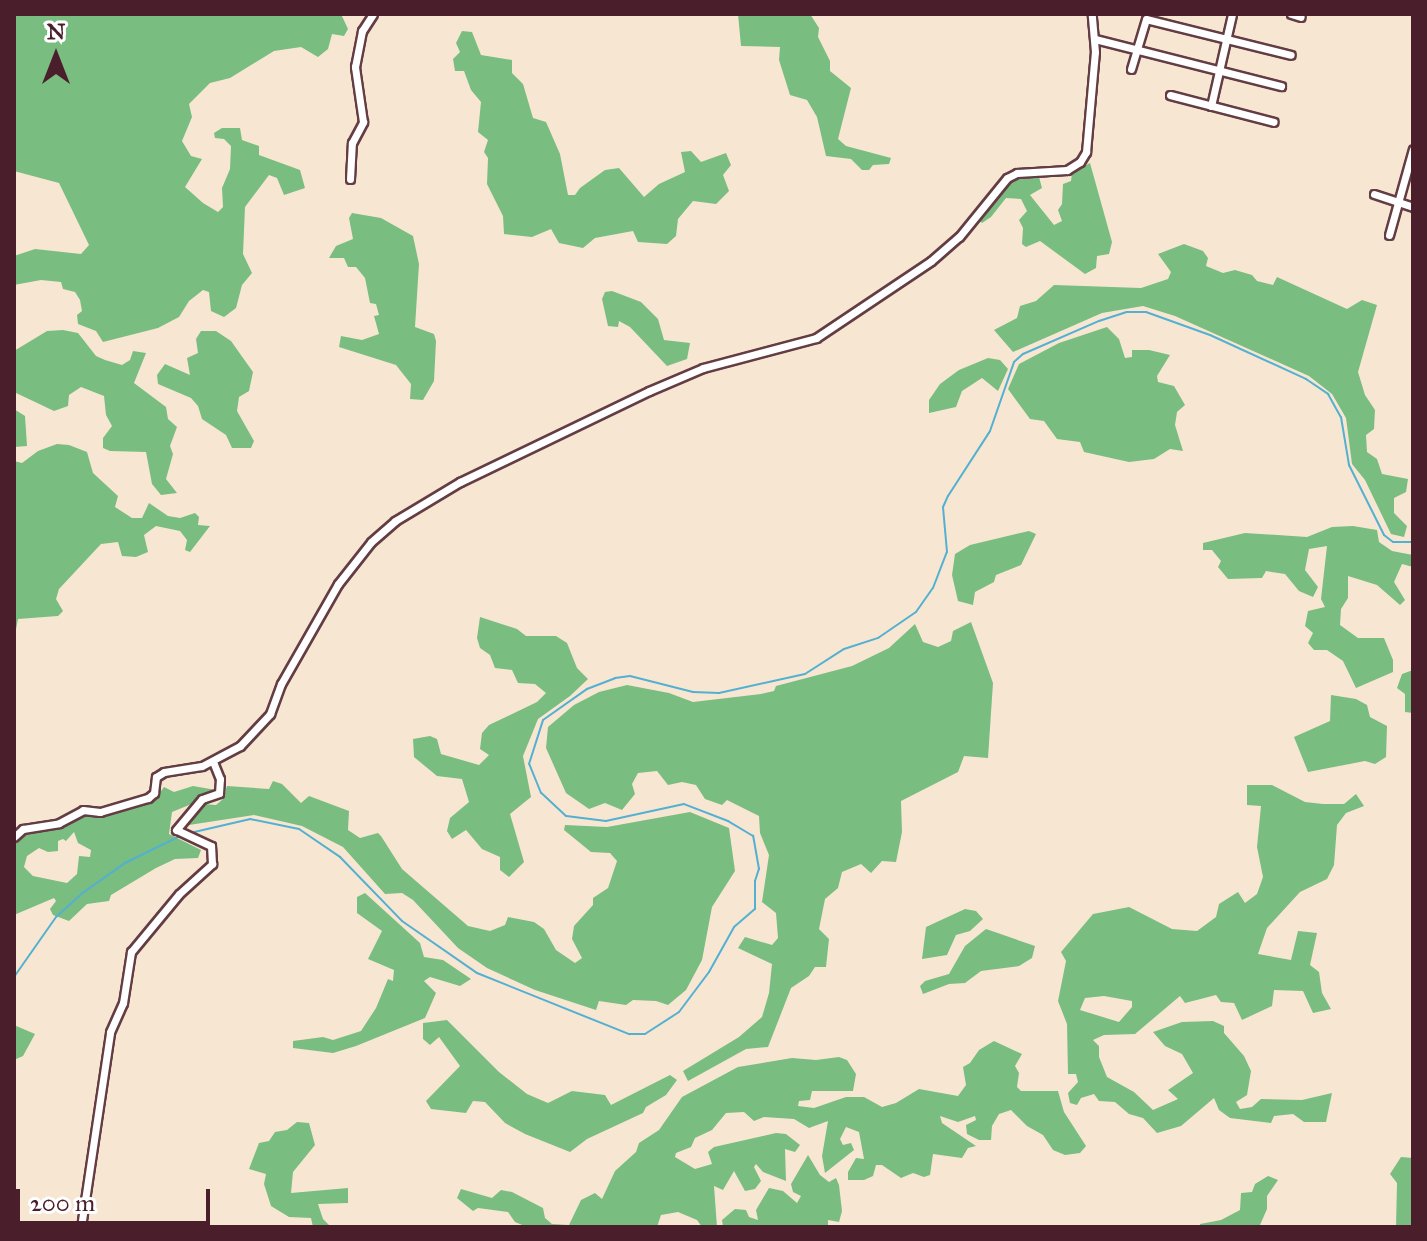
<!DOCTYPE html>
<style>
body{margin:0}
#map{position:relative;width:1427px;height:1241px;overflow:hidden;background:#f7e7d2;font-family:"IM FELL Great Primer",serif}
div>[style]{position:absolute}
.forest>*{inset:0;background:#79bd80}
.stream>*{height:2px;margin:-1px;padding:0 1px;transform-origin:1px;border-radius:1px;background:#53b0d1}
.roads{filter:drop-shadow(2px 0 #643d44) drop-shadow(-2px 0 #643d44) drop-shadow(0 2px #643d44) drop-shadow(0 -2px #643d44)}
.street>*{height:7px;margin:-3.5px;padding:0 3.5px;transform-origin:3.5px;border-radius:3.5px;background:#fff}
span{translate:-50% -50%;white-space:nowrap;text-align:center;line-height:1.15;-webkit-text-stroke:6px #fff;paint-order:stroke}
.frame{position:absolute;inset:0;border:16px solid #4a1f2b;pointer-events:none}
.north{position:absolute;left:16px;top:16px;width:80px;height:80px;-webkit-text-stroke:6px #fff;paint-order:stroke;rotate:0deg;font-size:22px;font-weight:700;line-height:32px;text-align:center;color:#4a1f2b}
.north::after{content:'';display:block;margin:auto;width:28px;height:36px;background:#4a1f2b;clip-path:polygon(50% 0,100% 100%,50% 72%,0 100%)}
.scale{position:absolute;left:16px;top:1189px;width:194px;height:36px;box-sizing:border-box;border:4px solid #4a1f2b;border-top:0;padding-left:10px;font-size:24px;line-height:28px;white-space:nowrap;color:#4a1f2b;-webkit-text-stroke:6px #fff;paint-order:stroke}
</style>
<div id="map">
<div class="forest">
<i style="clip-path:polygon(14px 14px,341px 14px,348px 29px,344px 36px,332px 34px,328px 49px,318px 57px,301px 47px,274px 51px,230px 78px,210px 83px,189px 104px,192px 117px,182px 141px,191px 156px,202px 159px,185px 187px,203px 203px,218px 212px,223px 207px,222px 188px,230px 169px,231px 146px,224px 139px,215px 138px,214px 133px,222px 128px,240px 128px,242px 140px,259px 146px,259px 155px,300px 170px,305px 188px,284px 195px,277px 178px,269px 175px,245px 207px,243px 254px,252px 273px,242px 285px,236px 308px,224px 317px,211px 311px,209px 292px,203px 290px,189px 301px,179px 317px,158px 328px,103px 342px,96px 331px,78px 324px,77px 315px,82px 311px,80px 300px,75px 292px,63px 289px,61px 282px,41px 280px,14px 285px,14px 256px,35px 249px,81px 254px,89px 245px,59px 183px,14px 171px)"></i>
<i style="clip-path:polygon(738px 14px,810px 14px,819px 28px,818px 37px,830px 61px,830px 71px,851px 88px,838px 139px,846px 146px,891px 158px,889px 164px,873px 165px,869px 170px,862px 170px,851px 159px,826px 156px,817px 117px,807px 100px,790px 95px,779px 60px,780px 47px,741px 46px)"></i>
<i style="clip-path:polygon(462px 31px,472px 32px,481px 55px,512px 60px,512px 73px,523px 84px,533px 118px,546px 122px,560px 154px,568px 195px,575px 195px,580px 188px,605px 170px,619px 168px,644px 197px,659px 184px,685px 172px,681px 152px,691px 151px,701px 162px,726px 153px,731px 165px,723px 175px,729px 191px,716px 204px,693px 201px,678px 219px,676px 236px,667px 244px,638px 242px,633px 231px,595px 238px,583px 248px,559px 243px,551px 229px,532px 237px,504px 234px,503px 216px,487px 184px,488px 158px,484px 152px,488px 140px,478px 132px,481px 102px,471px 90px,464px 71px,455px 71px,453px 59px,460px 52px,456px 43px)"></i>
<i style="clip-path:polygon(1090px 163px,1112px 242px,1109px 254px,1097px 256px,1096px 268px,1085px 274px,1040px 241px,1026px 247px,1022px 244px,1023px 228px,1019px 220px,1027px 211px,1021px 199px,1006px 198px,991px 217px,982px 223px,979px 220px,1012px 180px,1022px 175px,1039px 177px,1042px 188px,1030px 195px,1054px 225px,1062px 221px,1058px 210px,1062px 204px,1063px 184px,1071px 181px,1072px 173px)"></i>
<i style="clip-path:polygon(352px 213px,381px 218px,413px 236px,419px 264px,415px 327px,434px 334px,436px 341px,434px 381px,423px 400px,410px 399px,411px 384px,396px 365px,339px 347px,341px 336px,362px 340px,379px 334px,374px 316px,379px 315px,376px 304px,370px 303px,365px 278px,356px 267px,348px 267px,344px 258px,329px 258px,336px 246px,353px 239px,349px 218px)"></i>
<i style="clip-path:polygon(1184px 244px,1203px 251px,1208px 258px,1206px 266px,1223px 273px,1235px 270px,1252px 275px,1257px 281px,1273px 285px,1277px 277px,1347px 309px,1362px 300px,1377px 305px,1358px 372px,1365px 395px,1375px 410px,1374px 429px,1366px 435px,1367px 452px,1377px 459px,1382px 474px,1408px 479px,1406px 492px,1394px 498px,1394px 513px,1407px 526px,1404px 537px,1391px 534px,1365px 480px,1352px 464px,1346px 418px,1332px 394px,1309px 376px,1175px 316px,1143px 306px,1102px 313px,1013px 352px,994px 330px,1017px 318px,1020px 306px,1036px 301px,1054px 285px,1141px 288px,1168px 279px,1171px 272px,1158px 254px)"></i>
<i style="clip-path:polygon(612px 291px,641px 302px,658px 319px,664px 340px,690px 343px,687px 359px,667px 366px,630px 327px,619px 321px,618px 327px,608px 326px,602px 299px,605px 292px)"></i>
<i style="clip-path:polygon(1107px 327px,1119px 339px,1125px 358px,1132px 357px,1132px 350px,1149px 350px,1170px 355px,1157px 376px,1158px 382px,1174px 386px,1185px 405px,1177px 412px,1175px 425px,1183px 451px,1170px 449px,1154px 459px,1129px 462px,1084px 452px,1080px 442px,1057px 439px,1044px 421px,1030px 419px,1008px 389px,1019px 364px,1059px 343px)"></i>
<i style="clip-path:polygon(63px 330px,78px 333px,96px 356px,105px 360px,122px 365px,130px 360px,133px 351px,146px 353px,134px 383px,166px 407px,168px 419px,177px 427px,170px 446px,173px 454px,166px 479px,177px 493px,161px 495px,152px 484px,146px 452px,110px 451px,103px 448px,103px 438px,112px 426px,106px 415px,104px 396px,81px 387px,69px 395px,68px 406px,54px 411px,14px 392px,14px 351px,47px 331px)"></i>
<i style="clip-path:polygon(201px 331px,216px 331px,231px 341px,253px 372px,249px 391px,239px 397px,237px 411px,254px 441px,251px 448px,232px 448px,226px 435px,202px 419px,198px 406px,191px 398px,158px 384px,157px 375px,165px 364px,190px 375px,187px 358px,198px 353px,196px 339px)"></i>
<i style="clip-path:polygon(988px 358px,1000px 360px,1008px 369px,998px 391px,982px 378px,962px 391px,956px 407px,929px 413px,929px 400px,940px 384px,959px 370px)"></i>
<i style="clip-path:polygon(14px 409px,25px 416px,27px 446px,14px 447px)"></i>
<i style="clip-path:polygon(57px 444px,69px 445px,87px 452px,93px 473px,118px 496px,115px 507px,132px 518px,142px 518px,149px 503px,168px 516px,180px 518px,195px 513px,199px 517px,198px 525px,210px 526px,190px 552px,185px 550px,187px 540px,180px 531px,156px 526px,144px 535px,148px 552px,136px 557px,122px 556px,118px 542px,101px 544px,59px 589px,56px 599px,63px 611px,58px 616px,18px 619px,14px 640px,14px 461px,22px 463px,38px 451px)"></i>
<i style="clip-path:polygon(1353px 526px,1377px 530px,1379px 542px,1392px 551px,1413px 555px,1413px 567px,1402px 564px,1394px 582px,1405px 600px,1400px 605px,1377px 585px,1348px 576px,1348px 598px,1341px 609px,1340px 625px,1358px 638px,1384px 638px,1393px 660px,1393px 672px,1356px 688px,1343px 661px,1327px 650px,1314px 650px,1308px 643px,1313px 633px,1305px 626px,1308px 611px,1325px 607px,1321px 599px,1327px 546px,1309px 549px,1305px 570px,1318px 587px,1313px 597px,1299px 591px,1285px 574px,1266px 571px,1262px 578px,1228px 579px,1218px 567px,1221px 561px,1212px 550px,1203px 550px,1203px 543px,1245px 533px,1307px 537px,1332px 527px)"></i>
<i style="clip-path:polygon(1029px 531px,1036px 534px,1021px 565px,996px 575px,994px 582px,975px 592px,973px 605px,958px 601px,952px 575px,955px 554px,970px 545px)"></i>
<i style="clip-path:polygon(480px 617px,517px 629px,526px 636px,556px 636px,567px 643px,577px 668px,588px 679px,570px 696px,538px 719px,523px 756px,531px 797px,510px 814px,524px 862px,509px 877px,500px 870px,500px 857px,482px 849px,466px 830px,452px 839px,447px 831px,450px 818px,469px 802px,462px 779px,437px 776px,414px 757px,413px 739px,430px 736px,437px 739px,441px 754px,479px 765px,489px 755px,480px 749px,482px 733px,489px 725px,537px 702px,546px 693px,535px 684px,518px 683px,512px 670px,495px 668px,490px 655px,480px 648px,477px 638px)"></i>
<i style="clip-path:polygon(971px 622px,993px 683px,988px 758px,964px 756px,958px 772px,901px 801px,902px 832px,896px 862px,882px 861px,871px 873px,861px 864px,842px 872px,838px 888px,825px 899px,819px 929px,829px 939px,826px 967px,815px 967px,809px 976px,791px 988px,768px 1047px,746px 1049px,688px 1081px,683px 1071px,739px 1037px,762px 1017px,769px 993px,772px 964px,738px 948px,745px 937px,772px 945px,778px 938px,776px 913px,762px 902px,769px 855px,760px 833px,759px 816px,727px 800px,722px 805px,705px 799px,696px 785px,682px 782px,668px 785px,657px 771px,638px 773px,632px 784px,635px 794px,622px 810px,605px 803px,589px 809px,566px 793px,546px 748px,548px 727px,574px 705px,599px 692px,627px 685px,669px 693px,693px 702px,761px 694px,774px 691px,776px 686px,852px 666px,889px 648px,915px 624px,923px 642px,938px 647px,951px 641px,953px 631px)"></i>
<i style="clip-path:polygon(1413px 670px,1413px 713px,1405px 712px,1405px 694px,1397px 688px,1402px 674px)"></i>
<i style="clip-path:polygon(1331px 695px,1356px 699px,1367px 705px,1370px 717px,1387px 726px,1386px 757px,1375px 764px,1365px 761px,1308px 772px,1294px 737px,1330px 721px)"></i>
<i style="clip-path:polygon(273px 781px,282px 784px,301px 803px,309px 796px,349px 811px,348px 830px,360px 838px,378px 833px,381px 836px,402px 869px,468px 926px,490px 931px,505px 925px,508px 917px,534px 922px,544px 929px,556px 950px,575px 963px,582px 958px,572px 939px,574px 926px,593px 905px,593px 898px,608px 888px,617px 861px,610px 853px,591px 852px,564px 830px,565px 825px,607px 827px,690px 812px,729px 828px,735px 871px,712px 907px,702px 960px,686px 990px,668px 1005px,656px 1001px,633px 1000px,626px 1005px,599px 1001px,596px 1010px,535px 990px,487px 968px,458px 948px,413px 900px,402px 893px,385px 894px,343px 847px,302px 826px,254px 815px,189px 825px,188px 819px,203px 804px,216px 805px,223px 799px,227px 786px,269px 789px)"></i>
<i style="clip-path:polygon(evenodd,1247px 785px,1272px 785px,1305px 802px,1323px 804px,1344px 804px,1356px 794px,1364px 806px,1346px 813px,1337px 825px,1334px 865px,1327px 879px,1300px 892px,1267px 928px,1258px 954px,1291px 960px,1298px 931px,1317px 933px,1310px 965px,1319px 972px,1322px 993px,1331px 1009px,1313px 1013px,1303px 991px,1274px 990px,1272px 1006px,1242px 1020px,1234px 1003px,1221px 1002px,1216px 995px,1185px 1003px,1180px 996px,1135px 1034px,1104px 1035px,1093px 1040px,1099px 1046px,1099px 1057px,1107px 1077px,1134px 1092px,1153px 1110px,1178px 1099px,1168px 1090px,1193px 1073px,1182px 1054px,1165px 1046px,1153px 1032px,1182px 1022px,1213px 1021px,1224px 1026px,1224px 1033px,1244px 1056px,1251px 1071px,1247px 1095px,1236px 1102px,1240px 1109px,1252px 1107px,1261px 1099px,1302px 1100px,1332px 1093px,1326px 1122px,1304px 1122px,1293px 1114px,1274px 1116px,1271px 1123px,1230px 1118px,1219px 1110px,1214px 1098px,1181px 1126px,1157px 1133px,1143px 1118px,1129px 1114px,1115px 1102px,1099px 1101px,1094px 1094px,1081px 1098px,1077px 1105px,1070px 1103px,1068px 1093px,1078px 1082px,1076px 1074px,1068px 1074px,1067px 1024px,1058px 1001px,1066px 961px,1061px 952px,1093px 914px,1129px 907px,1172px 929px,1197px 931px,1216px 917px,1219px 904px,1238px 892px,1245px 903px,1257px 894px,1263px 877px,1257px 847px,1261px 806px,1247px 805px,1247px 785px,1104px 996px,1132px 1001px,1132px 1007px,1119px 1022px,1080px 1010px,1085px 998px,1104px 996px)"></i>
<i style="clip-path:polygon(evenodd,193px 786px,216px 790px,211px 796px,172px 812px,169px 834px,201px 850px,198px 858px,175px 859px,156px 868px,111px 895px,109px 901px,87px 904px,69px 921px,53px 915px,50px 909px,56px 901px,54px 898px,14px 915px,14px 845px,28px 833px,59px 827px,86px 814px,110px 815px,153px 802px,164px 787px,174px 792px,193px 786px,74px 832px,78px 843px,91px 850px,90px 857px,79px 856px,77px 874px,67px 883px,33px 876px,24px 867px,27px 856px,39px 848px,48px 852px,58px 851px,58px 841px,63px 839px,66px 841px,74px 832px)"></i>
<i style="clip-path:polygon(365px 893px,420px 943px,424px 957px,443px 960px,471px 979px,460px 986px,430px 977px,424px 981px,436px 993px,425px 1018px,356px 1046px,333px 1053px,293px 1048px,293px 1041px,323px 1037px,333px 1040px,361px 1031px,376px 1008px,388px 979px,393px 981px,394px 970px,368px 959px,382px 931px,357px 913px,357px 897px)"></i>
<i style="clip-path:polygon(965px 909px,976px 911px,983px 919px,970px 931px,956px 935px,947px 955px,922px 959px,926px 927px)"></i>
<i style="clip-path:polygon(986px 929px,1035px 946px,1032px 958px,1019px 966px,981px 971px,965px 983px,949px 984px,923px 994px,920px 986px,925px 981px,949px 974px,965px 946px)"></i>
<i style="clip-path:polygon(447px 1020px,499px 1072px,527px 1094px,548px 1103px,572px 1091px,605px 1095px,611px 1105px,670px 1075px,677px 1080px,666px 1095px,646px 1107px,643px 1113px,587px 1139px,570px 1152px,525px 1134px,505px 1123px,485px 1102px,473px 1101px,466px 1113px,431px 1109px,426px 1101px,460px 1066px,439px 1037px,430px 1045px,423px 1039px,423px 1023px)"></i>
<i style="clip-path:polygon(14px 1025px,35px 1034px,23px 1056px,14px 1060px)"></i>
<i style="clip-path:polygon(994px 1041px,1022px 1054px,1015px 1066px,1019px 1073px,1017px 1087px,1021px 1091px,1058px 1091px,1064px 1112px,1086px 1146px,1080px 1153px,1065px 1155px,1053px 1150px,1043px 1135px,1027px 1126px,1011px 1110px,999px 1114px,992px 1126px,991px 1140px,979px 1140px,967px 1134px,966px 1125px,976px 1120px,975px 1116px,958px 1122px,940px 1116px,942px 1123px,976px 1146px,968px 1148px,962px 1158px,933px 1154px,930px 1175px,924px 1177px,913px 1173px,901px 1178px,882px 1165px,876px 1165px,873px 1176px,864px 1180px,848px 1180px,848px 1172px,856px 1158px,864px 1159px,859px 1132px,846px 1127px,840px 1139px,843px 1145px,851px 1143px,854px 1150px,825px 1173px,822px 1156px,828px 1121px,809px 1128px,794px 1119px,764px 1117px,754px 1121px,744px 1112px,726px 1113px,712px 1130px,695px 1138px,691px 1147px,676px 1153px,675px 1157px,695px 1169px,712px 1164px,708px 1152px,714px 1147px,776px 1133px,786px 1134px,800px 1145px,795px 1152px,785px 1149px,786px 1181px,763px 1172px,756px 1164px,754px 1167px,761px 1181px,755px 1189px,745px 1191px,734px 1171px,723px 1190px,714px 1186px,717px 1227px,702px 1227px,697px 1220px,678px 1212px,661px 1215px,657px 1227px,527px 1227px,515px 1222px,508px 1212px,478px 1208px,473px 1211px,457px 1198px,461px 1189px,492px 1198px,501px 1190px,512px 1192px,543px 1208px,545px 1218px,552px 1224px,569px 1225px,581px 1200px,595px 1193px,602px 1199px,615px 1171px,636px 1152px,639px 1143px,659px 1130px,682px 1097px,738px 1067px,792px 1058px,816px 1060px,839px 1057px,847px 1060px,856px 1074px,853px 1091px,812px 1091px,810px 1100px,799px 1101px,798px 1106px,814px 1108px,846px 1097px,864px 1097px,882px 1107px,896px 1103px,919px 1089px,958px 1096px,966px 1085px,963px 1067px,970px 1063px,979px 1050px)"></i>
<i style="clip-path:polygon(297px 1122px,309px 1123px,315px 1145px,293px 1172px,291px 1193px,348px 1188px,348px 1203px,318px 1204px,323px 1219px,331px 1227px,313px 1227px,311px 1218px,289px 1217px,271px 1206px,264px 1184px,266px 1174px,249px 1169px,259px 1143px,269px 1141px,275px 1132px,287px 1130px)"></i>
<i style="clip-path:polygon(808px 1155px,820px 1175px,829px 1182px,836px 1178px,839px 1185px,842px 1211px,839px 1222px,828px 1220px,828px 1227px,723px 1227px,722px 1220px,735px 1209px,746px 1210px,749px 1217px,758px 1220px,756px 1210px,769px 1188px,783px 1191px,797px 1203px,801px 1196px,793px 1192px,791px 1184px)"></i>
<i style="clip-path:polygon(1401px 1157px,1413px 1158px,1413px 1227px,1396px 1227px,1397px 1183px,1390px 1174px)"></i>
<i style="clip-path:polygon(1268px 1176px,1278px 1180px,1267px 1196px,1267px 1209px,1260px 1225px,1200px 1227px,1200px 1224px,1221px 1220px,1240px 1210px,1241px 1193px,1252px 1192px,1255px 1184px)"></i>
</div>
<div class="stream">
<i style="left:190px;top:833px;width:62px;rotate:-13.1deg"></i>
<i style="left:250px;top:819px;width:50px;rotate:11.5deg"></i>
<i style="left:299px;top:829px;width:50px;rotate:34.3deg"></i>
<i style="left:340px;top:857px;width:89px;rotate:45.9deg"></i>
<i style="left:402px;top:921px;width:91px;rotate:34.7deg"></i>
<i style="left:477px;top:973px;width:164px;rotate:21.9deg"></i>
<i style="left:629px;top:1034px;width:16px"></i>
<i style="left:645px;top:1034px;width:40px;rotate:-32.9deg"></i>
<i style="left:679px;top:1012px;width:50px;rotate:-53.1deg"></i>
<i style="left:709px;top:972px;width:51px;rotate:-60.9deg"></i>
<i style="left:734px;top:927px;width:28px;rotate:-41deg"></i>
<i style="left:755px;top:909px;width:28px;rotate:-90deg"></i>
<i style="left:755px;top:881px;width:13px;rotate:-72deg"></i>
<i style="left:759px;top:869px;width:34px;rotate:-100deg"></i>
<i style="left:753px;top:836px;width:29px;rotate:-149deg"></i>
<i style="left:728px;top:821px;width:47px;rotate:-158.9deg"></i>
<i style="left:684px;top:804px;width:80px;rotate:167.7deg"></i>
<i style="left:606px;top:821px;width:40px;rotate:-172.9deg"></i>
<i style="left:566px;top:816px;width:34px;rotate:-137deg"></i>
<i style="left:541px;top:793px;width:31px;rotate:-112deg"></i>
<i style="left:529px;top:764px;width:46px;rotate:-72.3deg"></i>
<i style="left:543px;top:720px;width:54px;rotate:-35.2deg"></i>
<i style="left:587px;top:689px;width:30px;rotate:-21deg"></i>
<i style="left:615px;top:678px;width:15px;rotate:-8deg"></i>
<i style="left:630px;top:676px;width:65px;rotate:14.3deg"></i>
<i style="left:693px;top:692px;width:26px;rotate:2deg"></i>
<i style="left:719px;top:693px;width:88px;rotate:-12.5deg"></i>
<i style="left:805px;top:674px;width:46px;rotate:-32.7deg"></i>
<i style="left:844px;top:649px;width:36px;rotate:-18deg"></i>
<i style="left:878px;top:638px;width:46px;rotate:-34.4deg"></i>
<i style="left:916px;top:612px;width:29px;rotate:-55deg"></i>
<i style="left:933px;top:588px;width:39px;rotate:-69deg"></i>
<i style="left:947px;top:552px;width:45px;rotate:-95.1deg"></i>
<i style="left:943px;top:507px;width:12px;rotate:-66deg"></i>
<i style="left:948px;top:496px;width:77px;rotate:-57.1deg"></i>
<i style="left:990px;top:431px;width:73px;rotate:-70.8deg"></i>
<i style="left:1014px;top:362px;width:12px;rotate:-42deg"></i>
<i style="left:1023px;top:354px;width:83px;rotate:-23.5deg"></i>
<i style="left:1099px;top:321px;width:29px;rotate:-18deg"></i>
<i style="left:1127px;top:312px;width:19px"></i>
<i style="left:1146px;top:312px;width:68px;rotate:19.8deg"></i>
<i style="left:1210px;top:335px;width:106px;rotate:24.6deg"></i>
<i style="left:1306px;top:379px;width:27px;rotate:34deg"></i>
<i style="left:1328px;top:394px;width:26px;rotate:61deg"></i>
<i style="left:1341px;top:417px;width:49px;rotate:80.5deg"></i>
<i style="left:1349px;top:465px;width:78px;rotate:63.4deg"></i>
<i style="left:1384px;top:535px;width:11px;rotate:38deg"></i>
<i style="left:1393px;top:542px;width:20px"></i>
<i style="left:14px;top:977px;width:73px;rotate:-55deg"></i>
<i style="left:56px;top:917px;width:38px;rotate:-42deg"></i>
<i style="left:84px;top:892px;width:50px;rotate:-35.3deg"></i>
<i style="left:125px;top:863px;width:61px;rotate:-26.1deg"></i>
</div>
<div class="roads">
<div class="street">
<i style="left:1291px;top:14px;width:10px;rotate:17deg"></i>
<i style="left:1095px;top:39px;width:192px;rotate:14.2deg"></i>
<i style="left:1131px;top:69px;width:52px;rotate:-73.3deg"></i>
<i style="left:1146px;top:19px;width:149px;rotate:13.9deg"></i>
<i style="left:1170px;top:95px;width:107px;rotate:14.6deg"></i>
<i style="left:1211px;top:106px;width:94px;rotate:-77.1deg"></i>
<i style="left:350px;top:179px;width:36px;rotate:-87deg"></i>
<i style="left:352px;top:143px;width:24px;rotate:-62deg"></i>
<i style="left:363px;top:122px;width:56px;rotate:-98.3deg"></i>
<i style="left:355px;top:67px;width:37px;rotate:-79deg"></i>
<i style="left:362px;top:31px;width:20px;rotate:-57deg"></i>
<i style="left:1374px;top:194px;width:41px;rotate:18.4deg"></i>
<i style="left:1389px;top:235px;width:89px;rotate:-74.4deg"></i>
<i style="left:14px;top:837px;width:12px;rotate:-42deg"></i>
<i style="left:23px;top:829px;width:36px;rotate:-9deg"></i>
<i style="left:59px;top:823px;width:27px;rotate:-28deg"></i>
<i style="left:83px;top:810px;width:17px;rotate:7deg"></i>
<i style="left:100px;top:812px;width:50px;rotate:-16.3deg"></i>
<i style="left:148px;top:798px;width:8px;rotate:-40deg"></i>
<i style="left:154px;top:793px;width:16px;rotate:-83deg"></i>
<i style="left:156px;top:777px;width:9px;rotate:-32deg"></i>
<i style="left:164px;top:772px;width:38px;rotate:-9deg"></i>
<i style="left:202px;top:766px;width:43px;rotate:-27.8deg"></i>
<i style="left:240px;top:746px;width:44px;rotate:-46.8deg"></i>
<i style="left:270px;top:714px;width:32px;rotate:-70deg"></i>
<i style="left:281px;top:684px;width:115px;rotate:-60.3deg"></i>
<i style="left:338px;top:584px;width:53px;rotate:-51.8deg"></i>
<i style="left:371px;top:542px;width:32px;rotate:-41deg"></i>
<i style="left:395px;top:521px;width:76px;rotate:-31deg"></i>
<i style="left:460px;top:482px;width:210px;rotate:-25.7deg"></i>
<i style="left:649px;top:391px;width:59px;rotate:-23.1deg"></i>
<i style="left:703px;top:368px;width:117px;rotate:-14.9deg"></i>
<i style="left:816px;top:338px;width:138px;rotate:-33.8deg"></i>
<i style="left:931px;top:261px;width:37px;rotate:-41deg"></i>
<i style="left:959px;top:237px;width:76px;rotate:-50.9deg"></i>
<i style="left:1007px;top:178px;width:11px;rotate:-27deg"></i>
<i style="left:1017px;top:173px;width:50px;rotate:-3.4deg"></i>
<i style="left:1067px;top:170px;width:15px;rotate:-32deg"></i>
<i style="left:1080px;top:162px;width:12px;rotate:-59deg"></i>
<i style="left:1086px;top:152px;width:100px;rotate:-84.9deg"></i>
<i style="left:1095px;top:52px;width:38px;rotate:-95deg"></i>
<i style="left:81px;top:1227px;width:197px;rotate:-81.5deg"></i>
<i style="left:110px;top:1032px;width:32px;rotate:-66deg"></i>
<i style="left:123px;top:1003px;width:52px;rotate:-81.1deg"></i>
<i style="left:131px;top:952px;width:75px;rotate:-50.4deg"></i>
<i style="left:179px;top:894px;width:45px;rotate:-42.3deg"></i>
<i style="left:212px;top:864px;width:18px;rotate:-93deg"></i>
<i style="left:211px;top:846px;width:38px;rotate:-155deg"></i>
<i style="left:176px;top:830px;width:40px;rotate:-50deg"></i>
<i style="left:202px;top:799px;width:18px;rotate:-19deg"></i>
<i style="left:219px;top:793px;width:14px;rotate:-86deg"></i>
<i style="left:220px;top:779px;width:18px;rotate:-112deg"></i>
</div>
</div>
<div class="frame"></div>
<div class="north">N</div>
<div class="scale">200 m</div>
</div>
